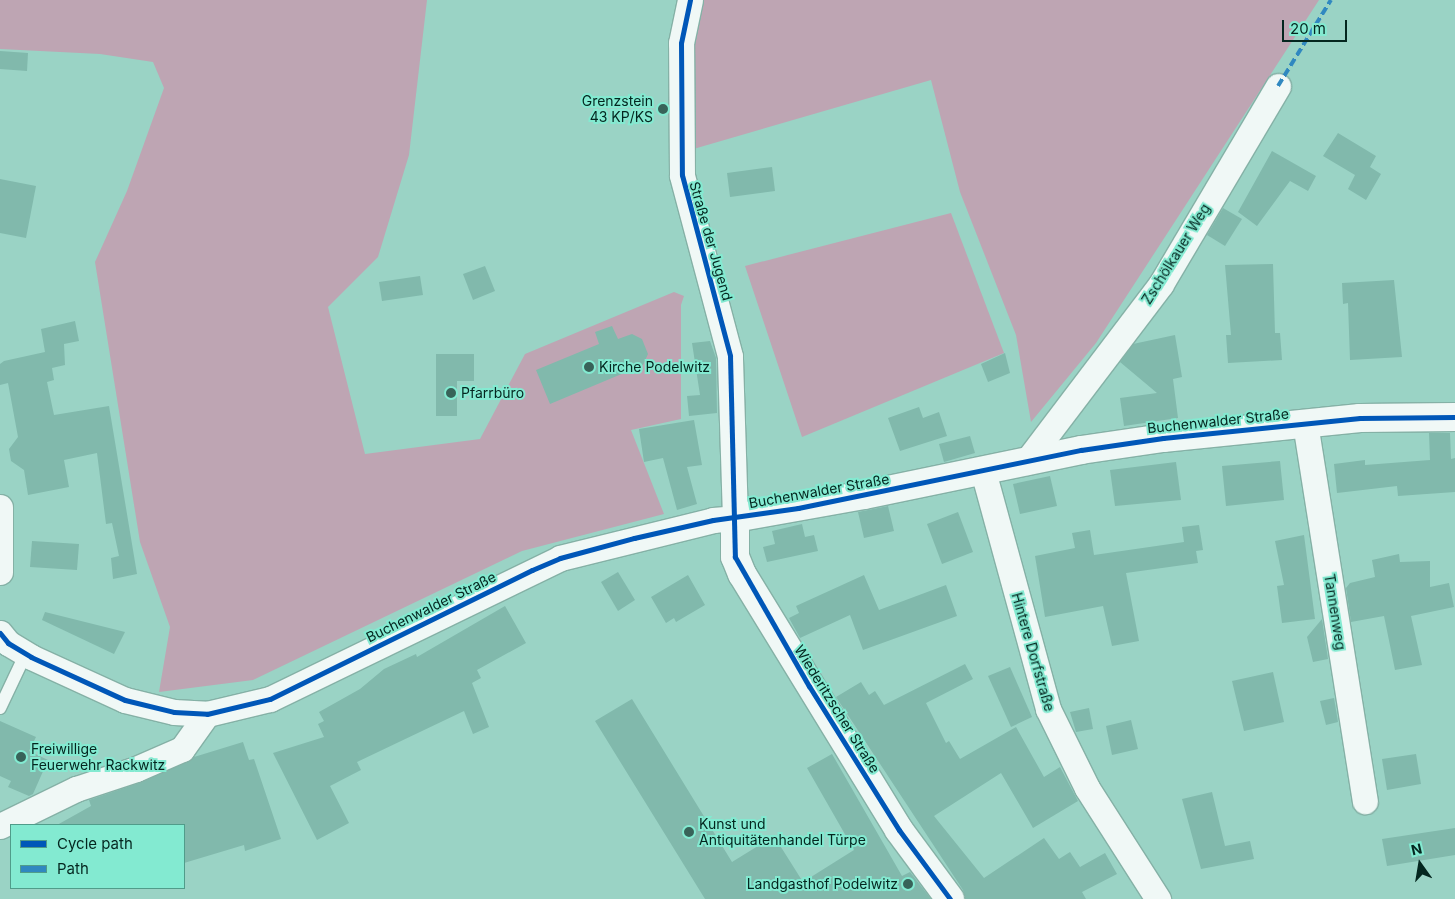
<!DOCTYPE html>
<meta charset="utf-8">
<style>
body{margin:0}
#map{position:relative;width:1455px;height:899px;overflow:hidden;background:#9ad3c5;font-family:Inter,sans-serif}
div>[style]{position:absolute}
.green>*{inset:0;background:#bea5b3}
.building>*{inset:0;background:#81b9ac}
.roads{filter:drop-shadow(1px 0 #85b1a6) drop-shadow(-1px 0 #85b1a6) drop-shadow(0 1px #85b1a6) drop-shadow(0 -1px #85b1a6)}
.lane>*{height:12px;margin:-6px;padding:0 6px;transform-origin:6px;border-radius:6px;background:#f0f8f6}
.street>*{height:25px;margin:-12.5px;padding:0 12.5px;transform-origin:12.5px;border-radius:12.5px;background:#f0f8f6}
.secondary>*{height:28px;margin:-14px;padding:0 14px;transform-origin:14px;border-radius:14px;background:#f0f8f6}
.quiet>*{height:4px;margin-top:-2px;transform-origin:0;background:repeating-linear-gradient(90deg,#3088c0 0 8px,transparent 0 12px)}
.cycleway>*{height:5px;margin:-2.5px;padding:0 2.5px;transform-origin:2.5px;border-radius:2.5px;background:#0057b8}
.dots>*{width:14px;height:14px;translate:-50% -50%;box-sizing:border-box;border:2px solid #83ead1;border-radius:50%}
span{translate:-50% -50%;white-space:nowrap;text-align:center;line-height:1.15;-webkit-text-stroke:4px #83ead1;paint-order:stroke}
.poi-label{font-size:14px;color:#04261f}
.right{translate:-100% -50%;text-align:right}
.left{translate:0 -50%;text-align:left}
.street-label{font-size:14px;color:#04261f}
.legend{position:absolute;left:10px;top:824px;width:175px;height:65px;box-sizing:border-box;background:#83ead1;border:1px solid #509c8a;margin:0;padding:6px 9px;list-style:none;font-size:15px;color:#04261f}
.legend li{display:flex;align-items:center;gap:10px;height:25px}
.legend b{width:25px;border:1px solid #509c8a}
.north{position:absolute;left:1395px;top:839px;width:50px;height:50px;-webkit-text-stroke:4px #83ead1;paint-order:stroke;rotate:347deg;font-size:14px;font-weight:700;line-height:20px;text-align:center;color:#04261f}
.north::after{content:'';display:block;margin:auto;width:18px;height:22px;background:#04261f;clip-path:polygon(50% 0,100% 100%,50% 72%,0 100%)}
.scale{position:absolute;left:1282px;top:20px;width:65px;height:22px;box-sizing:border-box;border:2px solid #04261f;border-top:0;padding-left:6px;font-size:15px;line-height:18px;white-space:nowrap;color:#04261f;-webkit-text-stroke:4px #83ead1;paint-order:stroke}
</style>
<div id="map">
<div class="green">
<i style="clip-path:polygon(0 0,427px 0,409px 155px,378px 257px,328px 307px,365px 454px,480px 439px,525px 354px,674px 292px,684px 296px,681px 305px,681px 419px,631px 430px,664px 514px,522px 551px,253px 680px,159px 692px,170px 627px,140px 542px,95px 262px,127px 191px,164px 88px,153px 62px,100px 54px,0 49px)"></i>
<i style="clip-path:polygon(700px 0,1319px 0,1096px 343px,1031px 422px,1016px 335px,960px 192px,931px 80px,690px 150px,695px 12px)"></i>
<i style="clip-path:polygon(951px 213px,1004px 353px,802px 437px,745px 266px)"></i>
</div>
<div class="building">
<i style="clip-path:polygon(0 51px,28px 53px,27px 71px,0 69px)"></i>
<i style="clip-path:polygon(1338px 133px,1376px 156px,1370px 167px,1381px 174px,1366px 200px,1348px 189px,1355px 175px,1323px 156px)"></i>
<i style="clip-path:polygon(1272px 151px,1316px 176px,1308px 191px,1290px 181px,1257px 226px,1238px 212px)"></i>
<i style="clip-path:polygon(772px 167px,775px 191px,730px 197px,727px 173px)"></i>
<i style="clip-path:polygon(0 179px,36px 186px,26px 238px,0 233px)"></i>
<i style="clip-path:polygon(1223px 208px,1242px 219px,1225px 246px,1207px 235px)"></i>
<i style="clip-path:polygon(1273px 264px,1275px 333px,1280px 333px,1282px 360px,1228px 363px,1226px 335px,1231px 335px,1225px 265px)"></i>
<i style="clip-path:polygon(485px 266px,495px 291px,473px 300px,463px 274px)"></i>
<i style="clip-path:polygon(420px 276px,423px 295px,382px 301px,379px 282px)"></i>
<i style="clip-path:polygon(1394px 280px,1402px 357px,1350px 360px,1348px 303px,1343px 304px,1342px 283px)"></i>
<i style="clip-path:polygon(75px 321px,79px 341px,64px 344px,65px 365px,52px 368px,54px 380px,47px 382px,54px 415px,109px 406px,137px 574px,113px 579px,111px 558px,119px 556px,112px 523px,106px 524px,97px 453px,64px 460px,69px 487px,28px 495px,24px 470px,11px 461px,9px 449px,18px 437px,8px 383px,0 385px,0 364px,4px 361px,45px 352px,41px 329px)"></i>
<i style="clip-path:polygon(612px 326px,618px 339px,632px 334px,642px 339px,648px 354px,643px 365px,550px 404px,536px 370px,599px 344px,595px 332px)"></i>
<i style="clip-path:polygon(1175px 335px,1182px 377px,1173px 379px,1178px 418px,1124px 426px,1120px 398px,1157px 393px,1120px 362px,1133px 344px)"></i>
<i style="clip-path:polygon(710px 341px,716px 358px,717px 413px,689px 416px,687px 396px,700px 395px,692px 343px)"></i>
<i style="clip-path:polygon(1005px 353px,1010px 373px,988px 382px,981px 364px)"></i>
<i style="clip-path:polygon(436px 354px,474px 354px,474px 381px,457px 381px,457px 416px,436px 416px)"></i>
<i style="clip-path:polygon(919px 407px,923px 418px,939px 412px,947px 436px,900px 451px,888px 418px)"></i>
<i style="clip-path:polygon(694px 420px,702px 465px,687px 467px,697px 504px,677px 510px,663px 458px,644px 462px,639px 429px)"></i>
<i style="clip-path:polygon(1429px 433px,1450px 433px,1451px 459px,1455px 458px,1455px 492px,1398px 496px,1397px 486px,1337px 493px,1334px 464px,1365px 460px,1365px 465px,1430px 460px)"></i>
<i style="clip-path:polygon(970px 436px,975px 453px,944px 462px,939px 444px)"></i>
<i style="clip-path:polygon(1280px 461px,1284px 500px,1226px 506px,1222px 466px)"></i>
<i style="clip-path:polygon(1176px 462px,1181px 500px,1115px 506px,1110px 470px)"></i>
<i style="clip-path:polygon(1050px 476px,1057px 506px,1020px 514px,1013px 484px)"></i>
<i style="clip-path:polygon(888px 506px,894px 531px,864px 538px,858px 512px)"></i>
<i style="clip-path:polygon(958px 512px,973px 552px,942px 564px,927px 524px)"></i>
<i style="clip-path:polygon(802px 524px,805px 537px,814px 535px,818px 551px,767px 562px,763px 547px,775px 544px,772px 531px)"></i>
<i style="clip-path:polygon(1199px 525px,1203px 550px,1196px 551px,1198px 563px,1126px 573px,1139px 641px,1112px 646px,1103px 606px,1045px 617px,1035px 556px,1075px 548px,1072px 533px,1090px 530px,1094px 555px,1184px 542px,1182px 527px)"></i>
<i style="clip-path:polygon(1304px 535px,1315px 619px,1282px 623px,1277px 586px,1284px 585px,1275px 541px)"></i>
<i style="clip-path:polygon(32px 541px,79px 544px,77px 570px,30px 567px)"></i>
<i style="clip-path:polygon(1399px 554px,1400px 562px,1430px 561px,1430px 587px,1449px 583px,1454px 607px,1411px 616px,1422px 665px,1395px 670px,1384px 616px,1351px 622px,1346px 588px,1350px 583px,1375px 577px,1372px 560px)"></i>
<i style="clip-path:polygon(618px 572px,635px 600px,618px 611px,601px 582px)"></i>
<i style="clip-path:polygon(688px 575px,705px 605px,676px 622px,674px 618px,666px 623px,651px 597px)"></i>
<i style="clip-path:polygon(864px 575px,879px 610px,946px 585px,957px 616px,863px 650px,850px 615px,800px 638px,789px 618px,799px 613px,796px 606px)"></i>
<i style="clip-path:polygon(505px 606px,526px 643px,477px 670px,481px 678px,472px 683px,489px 727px,473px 734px,464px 711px,357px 762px,361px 770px,330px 786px,349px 823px,317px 840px,273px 753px,324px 737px,318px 724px,324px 721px,319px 712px,360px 689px,384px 669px,416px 654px,417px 657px)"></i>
<i style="clip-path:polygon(45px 612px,125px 632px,114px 654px,42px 620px)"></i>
<i style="clip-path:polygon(1322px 619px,1328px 659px,1313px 662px,1307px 637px)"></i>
<i style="clip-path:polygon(965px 664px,973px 679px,926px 703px,946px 743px,949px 741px,960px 759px,1016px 727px,1044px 777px,1060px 767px,1078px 801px,1033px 828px,1001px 773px,934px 816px,984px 878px,1044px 838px,1059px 859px,1070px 852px,1080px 867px,1105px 853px,1117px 874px,1082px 892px,1086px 899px,965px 899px,963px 890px,836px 697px,861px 682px,869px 695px,875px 691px,884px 705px)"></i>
<i style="clip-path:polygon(1010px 667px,1032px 717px,1011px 727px,988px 676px)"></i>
<i style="clip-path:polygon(1273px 672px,1284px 722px,1244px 731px,1232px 681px)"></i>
<i style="clip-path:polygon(1334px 698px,1338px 722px,1326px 725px,1320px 701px)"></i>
<i style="clip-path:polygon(632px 699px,732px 862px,774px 836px,803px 882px,854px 850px,807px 768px,832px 754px,902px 876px,910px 872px,931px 899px,705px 899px,595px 721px)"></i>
<i style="clip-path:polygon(1089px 708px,1093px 729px,1076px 732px,1070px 712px)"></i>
<i style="clip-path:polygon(1131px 720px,1138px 749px,1112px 755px,1106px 726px)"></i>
<i style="clip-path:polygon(0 721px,36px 737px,29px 751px,48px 760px,33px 794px,29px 796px,8px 787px,11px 781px,0 776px)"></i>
<i style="clip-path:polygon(243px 742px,249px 760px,254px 759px,281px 839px,245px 851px,244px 845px,184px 863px,184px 825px,57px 825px,91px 806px,89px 800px,142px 782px,194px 757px)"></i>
<i style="clip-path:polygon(1416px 754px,1421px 784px,1387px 790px,1382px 759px)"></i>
<i style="clip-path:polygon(1212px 792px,1225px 846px,1250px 841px,1254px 859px,1201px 869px,1182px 799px)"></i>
<i style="clip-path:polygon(1455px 828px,1455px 855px,1387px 866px,1382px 839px)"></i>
</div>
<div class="roads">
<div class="lane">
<i style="left:0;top:708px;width:61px;rotate:-64.7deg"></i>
</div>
<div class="street">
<i style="left:1305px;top:423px;width:383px;rotate:81deg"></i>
<i style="left:1026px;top:462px;width:223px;rotate:-52.8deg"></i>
<i style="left:1161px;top:284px;width:230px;rotate:-59.4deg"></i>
<i style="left:983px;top:471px;width:247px;rotate:74.7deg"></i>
<i style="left:1048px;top:709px;width:88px;rotate:63.7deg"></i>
<i style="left:1087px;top:788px;width:132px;rotate:57.4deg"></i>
<i style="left:0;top:507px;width:65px;rotate:90deg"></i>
<i style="left:0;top:633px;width:13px;rotate:51deg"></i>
<i style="left:8px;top:643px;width:27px;rotate:31deg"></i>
<i style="left:31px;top:657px;width:103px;rotate:24.6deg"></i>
<i style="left:125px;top:700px;width:50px;rotate:13.8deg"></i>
<i style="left:174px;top:712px;width:33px;rotate:3deg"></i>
<i style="left:207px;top:714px;width:65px;rotate:-13.4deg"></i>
<i style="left:270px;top:699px;width:322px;rotate:-25.9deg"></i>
<i style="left:560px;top:558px;width:158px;rotate:-13.9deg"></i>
<i style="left:713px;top:520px;width:22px;rotate:-5deg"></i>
<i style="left:735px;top:518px;width:162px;rotate:-91.8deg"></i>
<i style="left:730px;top:356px;width:187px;rotate:-104.9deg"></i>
<i style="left:682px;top:175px;width:132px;rotate:-90.4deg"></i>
<i style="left:681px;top:43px;width:44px;rotate:-78.2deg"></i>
<i style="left:0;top:826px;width:85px;rotate:-26deg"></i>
<i style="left:76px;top:789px;width:63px;rotate:-18.4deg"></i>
<i style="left:136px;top:769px;width:50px;rotate:-23.5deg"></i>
<i style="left:182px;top:749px;width:43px;rotate:-54.5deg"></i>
</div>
<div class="secondary">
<i style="left:950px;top:899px;width:86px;rotate:-126.5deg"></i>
<i style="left:899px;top:830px;width:300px;rotate:-121.5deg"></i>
<i style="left:742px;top:574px;width:18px;rotate:-112deg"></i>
<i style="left:735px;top:557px;width:39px;rotate:-90deg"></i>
<i style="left:735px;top:518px;width:131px;rotate:-10.1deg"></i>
<i style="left:864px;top:495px;width:222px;rotate:-11.7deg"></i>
<i style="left:1081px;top:450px;width:83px;rotate:-8.3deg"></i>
<i style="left:1163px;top:438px;width:198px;rotate:-5.8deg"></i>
<i style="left:1360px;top:418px;width:95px;rotate:-0.6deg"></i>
</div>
</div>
<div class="quiet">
<i style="left:1278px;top:86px;width:101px;rotate:-58.4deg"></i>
</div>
<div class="cycleway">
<i style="left:690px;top:0;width:44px;rotate:101.8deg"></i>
<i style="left:681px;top:43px;width:132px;rotate:89.6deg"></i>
<i style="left:682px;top:175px;width:187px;rotate:75.1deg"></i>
<i style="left:730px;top:356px;width:201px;rotate:88.6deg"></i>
<i style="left:735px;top:557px;width:149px;rotate:60.2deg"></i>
<i style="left:809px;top:686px;width:170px;rotate:58deg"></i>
<i style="left:899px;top:830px;width:86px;rotate:53.5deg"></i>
<i style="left:0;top:633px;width:13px;rotate:51deg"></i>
<i style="left:8px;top:643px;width:27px;rotate:31deg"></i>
<i style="left:31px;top:657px;width:103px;rotate:24.6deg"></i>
<i style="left:125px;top:700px;width:50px;rotate:13.8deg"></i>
<i style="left:174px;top:712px;width:33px;rotate:3deg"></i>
<i style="left:207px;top:714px;width:65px;rotate:-13.4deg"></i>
<i style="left:270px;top:699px;width:292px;rotate:-26.2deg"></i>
<i style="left:532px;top:570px;width:30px;rotate:-23deg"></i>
<i style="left:560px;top:558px;width:77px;rotate:-15.1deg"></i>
<i style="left:634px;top:538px;width:81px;rotate:-12.8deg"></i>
<i style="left:713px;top:520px;width:86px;rotate:-8deg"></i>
<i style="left:798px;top:508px;width:289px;rotate:-11.6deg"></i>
<i style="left:1081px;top:450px;width:83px;rotate:-8.3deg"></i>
<i style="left:1163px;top:438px;width:198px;rotate:-5.8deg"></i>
<i style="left:1360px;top:418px;width:95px;rotate:-0.6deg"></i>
</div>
<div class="dots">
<i style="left:663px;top:109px;background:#386359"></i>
<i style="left:589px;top:367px;background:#386359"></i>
<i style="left:451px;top:393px;background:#386359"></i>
<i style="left:21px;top:757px;background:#386359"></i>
<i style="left:689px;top:832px;background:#386359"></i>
<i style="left:908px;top:884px;background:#386359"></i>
</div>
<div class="poi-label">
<span class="right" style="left:653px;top:109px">Grenzstein<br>43 KP/KS</span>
<span class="left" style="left:599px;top:367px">Kirche Podelwitz</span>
<span class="left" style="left:461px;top:393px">Pfarrbüro</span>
<span class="left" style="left:31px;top:757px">Freiwillige<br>Feuerwehr Rackwitz</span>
<span class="left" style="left:699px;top:832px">Kunst und<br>Antiquitätenhandel Türpe</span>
<span class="right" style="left:898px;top:884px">Landgasthof Podelwitz</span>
</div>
<div class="street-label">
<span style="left:711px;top:241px;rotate:74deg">Straße der Jugend</span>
<span style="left:1176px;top:254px;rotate:-58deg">Zschölkauer Weg</span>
<span style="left:1218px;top:421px;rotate:-6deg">Buchenwalder Straße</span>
<span style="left:819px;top:491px;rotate:-10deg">Buchenwalder Straße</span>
<span style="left:431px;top:607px;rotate:-26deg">Buchenwalder Straße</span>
<span style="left:1335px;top:612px;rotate:81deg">Tannenweg</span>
<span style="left:1033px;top:652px;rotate:74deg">Hintere Dorfstraße</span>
<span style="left:837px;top:709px;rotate:58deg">Wiederitzscher Straße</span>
</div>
<ul class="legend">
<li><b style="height:6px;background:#0057b8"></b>Cycle path</li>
<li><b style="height:6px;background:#3088c0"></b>Path</li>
</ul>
<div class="north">N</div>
<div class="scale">20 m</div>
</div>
